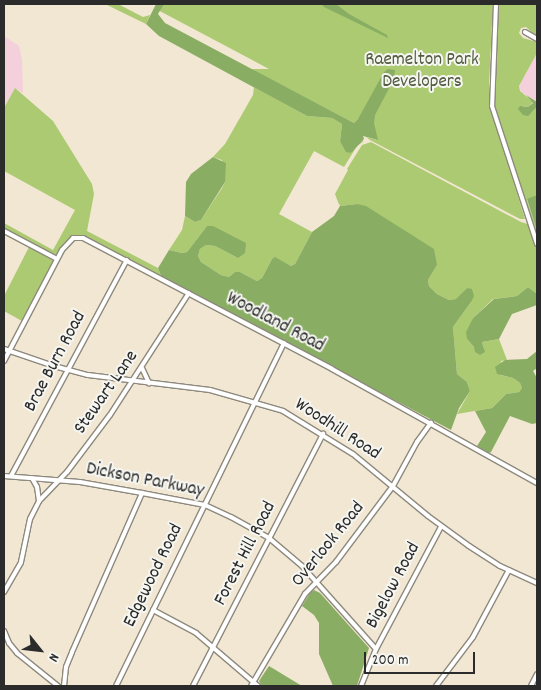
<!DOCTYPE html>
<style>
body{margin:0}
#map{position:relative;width:541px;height:690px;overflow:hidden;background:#f1e7d2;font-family:Dekko,sans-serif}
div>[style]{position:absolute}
.built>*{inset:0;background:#f4cfdc}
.green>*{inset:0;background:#acca71}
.forest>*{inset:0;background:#89ae63}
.roads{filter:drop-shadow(1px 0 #8e897e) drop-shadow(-1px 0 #8e897e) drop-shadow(0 1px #8e897e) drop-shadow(0 -1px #8e897e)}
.minor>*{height:4px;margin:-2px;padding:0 2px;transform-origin:2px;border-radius:2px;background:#fff}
span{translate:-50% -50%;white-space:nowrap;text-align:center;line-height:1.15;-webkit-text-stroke:4px #f6f6f2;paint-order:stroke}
.park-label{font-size:19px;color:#525b40}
.street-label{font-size:19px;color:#2b2b2b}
.frame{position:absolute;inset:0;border:5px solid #2b2b2b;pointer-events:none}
.north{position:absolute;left:15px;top:625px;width:50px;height:50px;-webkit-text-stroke:4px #f6f6f2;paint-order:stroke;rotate:119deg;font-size:14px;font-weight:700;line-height:20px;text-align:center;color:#2b2b2b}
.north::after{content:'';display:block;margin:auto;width:18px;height:22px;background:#2b2b2b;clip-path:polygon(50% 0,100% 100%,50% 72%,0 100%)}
.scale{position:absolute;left:364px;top:652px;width:111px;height:22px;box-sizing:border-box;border:2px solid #2b2b2b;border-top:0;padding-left:6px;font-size:15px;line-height:18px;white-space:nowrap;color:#2b2b2b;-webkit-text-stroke:4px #f6f6f2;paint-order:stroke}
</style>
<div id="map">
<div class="built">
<i style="clip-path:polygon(4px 36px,19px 46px,22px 60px,23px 93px,15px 88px,4px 108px)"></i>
<i style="clip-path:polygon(537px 53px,537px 102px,521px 92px,519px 86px)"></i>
</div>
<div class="green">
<i style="clip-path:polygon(105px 4px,118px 4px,143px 17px,150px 15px,146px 24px)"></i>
<i style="clip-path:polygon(159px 4px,493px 4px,489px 86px,491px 109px,525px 219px,520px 219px,370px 140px,366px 137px,377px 140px,360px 117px,354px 123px,251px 69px,269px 69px,156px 9px)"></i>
<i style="clip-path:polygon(499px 4px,537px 4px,537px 37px,526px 27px,521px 28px,519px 33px,523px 38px,537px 42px,537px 53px,519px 86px,520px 91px,533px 102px,528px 107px,522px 106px,531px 113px,537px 107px,537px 195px,527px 200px,537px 231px,537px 239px,494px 106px)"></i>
<i style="clip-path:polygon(254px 87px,307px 116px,332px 118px,342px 124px,340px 141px,351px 153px,358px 142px,364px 141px,357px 146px,344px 167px,314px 151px,279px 214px,312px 232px,295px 264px,291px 266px,275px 258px,272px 259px,262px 278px,257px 281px,240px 272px,235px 272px,229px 277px,221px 275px,201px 262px,198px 256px,200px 249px,206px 245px,215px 246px,238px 258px,207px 226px,187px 252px,182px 253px,169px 250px,182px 230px,185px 216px,195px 222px,201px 220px,222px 188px,225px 182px,222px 160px,213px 157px,225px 144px,253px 95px)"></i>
<i style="clip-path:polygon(15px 88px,53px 121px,92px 184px,94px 194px,87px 231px,158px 268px,161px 276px,81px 235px,69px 238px,56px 257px,4px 228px,4px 223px,53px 250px,75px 210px,4px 171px,4px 108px)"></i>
<i style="clip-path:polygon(371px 142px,521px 222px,528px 224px,537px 250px,537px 294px,528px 287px,517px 296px,493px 299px,473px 318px,467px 339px,474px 347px,484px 348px,482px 342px,499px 339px,507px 360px,501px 361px,500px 375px,513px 378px,520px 383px,522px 388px,519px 392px,506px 394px,492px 408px,457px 414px,470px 391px,467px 382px,457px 374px,453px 327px,471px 302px,467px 288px,457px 299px,449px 300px,437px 294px,429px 286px,428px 280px,437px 265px,357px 204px,340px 206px,338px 202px,335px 194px,348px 170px,347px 169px,362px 145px)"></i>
<i style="clip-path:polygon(29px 247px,54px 261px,22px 321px,4px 311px,4px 296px)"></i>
</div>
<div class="forest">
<i style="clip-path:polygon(156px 4px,164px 4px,158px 14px,165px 23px,354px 123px,358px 119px,384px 72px,388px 69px,395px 70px,394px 79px,375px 115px,374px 123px,378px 140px,363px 136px,364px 139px,351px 153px,346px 152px,340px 141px,342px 124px,332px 118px,307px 116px,159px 36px,146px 24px)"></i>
<i style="clip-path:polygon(322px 4px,336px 4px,349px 14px,387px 35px,388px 38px,324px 7px)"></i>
<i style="clip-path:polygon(526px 95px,537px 102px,537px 107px,528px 116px,523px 115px,518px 109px,520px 106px,528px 107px,533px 103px)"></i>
<i style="clip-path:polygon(213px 157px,226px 163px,225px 182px,201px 220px,195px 222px,185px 216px,186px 182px,191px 174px)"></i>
<i style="clip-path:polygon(537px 195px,537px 231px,527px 199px)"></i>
<i style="clip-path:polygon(357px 204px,366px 206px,434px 249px,437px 265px,428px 280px,429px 286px,437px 294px,449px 300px,456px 299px,467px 288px,472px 289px,474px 296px,471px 302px,453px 327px,457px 374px,467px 382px,470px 391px,459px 408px,451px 430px,161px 276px,158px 268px,169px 250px,182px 253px,187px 252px,207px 226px,213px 226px,246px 243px,245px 253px,238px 258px,215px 246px,206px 245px,200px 249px,198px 256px,201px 262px,221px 275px,229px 277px,235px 272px,240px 272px,257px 281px,262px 278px,272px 259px,275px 257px,291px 266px,295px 264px,312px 232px,334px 216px,340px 206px)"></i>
<i style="clip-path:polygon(528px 287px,537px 294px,537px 305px,512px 314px,499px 339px,482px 342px,485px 352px,480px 355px,475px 352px,474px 347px,467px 339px,466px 332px,473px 318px,494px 299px,517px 296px)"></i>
<i style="clip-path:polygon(537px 351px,537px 368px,533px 371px,537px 378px,537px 423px,532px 424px,510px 416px,491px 452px,489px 453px,477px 446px,486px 432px,475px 411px,492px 408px,506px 394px,519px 392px,522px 388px,520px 383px,513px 378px,497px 374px,495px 367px,505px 360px,527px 359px)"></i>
<i style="clip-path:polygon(314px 590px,320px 593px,369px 648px,357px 686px,333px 686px,319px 654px,319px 623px,314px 615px,302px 606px,310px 593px)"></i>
<i style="clip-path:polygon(269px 666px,302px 686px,262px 686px,259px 681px)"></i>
</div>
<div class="roads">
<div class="minor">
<i style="left:496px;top:4px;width:102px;rotate:92.2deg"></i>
<i style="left:492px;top:106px;width:145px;rotate:71.9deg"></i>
<i style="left:525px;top:32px;width:14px;rotate:30deg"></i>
<i style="left:4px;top:231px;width:60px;rotate:27.8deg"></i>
<i style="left:4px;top:349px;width:53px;rotate:18.8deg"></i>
<i style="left:54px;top:366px;width:35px;rotate:15deg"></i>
<i style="left:88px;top:375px;width:123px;rotate:7deg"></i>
<i style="left:210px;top:390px;width:76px;rotate:16deg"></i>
<i style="left:283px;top:411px;width:82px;rotate:31.6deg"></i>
<i style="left:353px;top:454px;width:97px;rotate:39.6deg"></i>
<i style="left:428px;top:516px;width:51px;rotate:36.2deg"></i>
<i style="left:469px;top:546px;width:37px;rotate:33deg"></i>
<i style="left:500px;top:566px;width:41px;rotate:24.7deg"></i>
<i style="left:4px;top:361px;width:125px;rotate:-62.4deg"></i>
<i style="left:62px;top:250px;width:16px;rotate:-47deg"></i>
<i style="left:73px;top:238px;width:10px"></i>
<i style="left:83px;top:238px;width:281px;rotate:27.7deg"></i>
<i style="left:332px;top:369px;width:235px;rotate:29.1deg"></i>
<i style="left:142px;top:368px;width:17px;rotate:65deg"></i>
<i style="left:4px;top:476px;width:76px;rotate:4.5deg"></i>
<i style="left:80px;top:482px;width:63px;rotate:10.1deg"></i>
<i style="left:142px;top:493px;width:64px;rotate:10.8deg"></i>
<i style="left:205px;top:505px;width:29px;rotate:25deg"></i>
<i style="left:231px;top:517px;width:43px;rotate:28.9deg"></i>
<i style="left:269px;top:538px;width:43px;rotate:40.3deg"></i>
<i style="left:302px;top:566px;width:111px;rotate:48.3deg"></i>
<i style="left:11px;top:476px;width:245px;rotate:-61.8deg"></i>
<i style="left:39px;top:501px;width:40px;rotate:-46deg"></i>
<i style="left:67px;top:472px;width:71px;rotate:-53deg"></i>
<i style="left:110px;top:415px;width:145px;rotate:-57.1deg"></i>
<i style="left:4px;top:592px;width:34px;rotate:-60deg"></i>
<i style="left:21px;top:562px;width:44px;rotate:-78.2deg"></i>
<i style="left:30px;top:519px;width:20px;rotate:-63deg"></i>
<i style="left:39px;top:501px;width:14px;rotate:-98deg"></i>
<i style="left:37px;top:487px;width:10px;rotate:-119deg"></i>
<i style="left:153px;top:610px;width:49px;rotate:28.1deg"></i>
<i style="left:196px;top:633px;width:82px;rotate:40.5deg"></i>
<i style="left:4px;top:631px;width:13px;rotate:67deg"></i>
<i style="left:9px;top:643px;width:13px;rotate:51deg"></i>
<i style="left:17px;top:653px;width:53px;rotate:38.8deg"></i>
<i style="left:64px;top:686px;width:19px;rotate:-84deg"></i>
<i style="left:66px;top:667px;width:16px;rotate:-68deg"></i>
<i style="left:72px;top:652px;width:174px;rotate:-66.2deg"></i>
<i style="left:116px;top:686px;width:382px;rotate:-63.9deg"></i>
<i style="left:193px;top:686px;width:284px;rotate:-62.7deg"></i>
<i style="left:251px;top:686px;width:107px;rotate:-59.6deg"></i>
<i style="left:305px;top:594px;width:45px;rotate:-45.9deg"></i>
<i style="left:336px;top:562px;width:95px;rotate:-53.1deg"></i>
<i style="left:393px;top:486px;width:50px;rotate:-61.4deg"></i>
<i style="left:417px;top:442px;width:24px;rotate:-54deg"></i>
<i style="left:361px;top:686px;width:40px;rotate:-68deg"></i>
<i style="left:376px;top:649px;width:138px;rotate:-62deg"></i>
<i style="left:436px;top:686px;width:61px;rotate:-52.9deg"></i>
<i style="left:473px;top:637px;width:76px;rotate:-61.8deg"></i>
<i style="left:531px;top:686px;width:13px;rotate:-63deg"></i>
</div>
</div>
<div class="park-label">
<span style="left:422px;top:72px">Raemelton Park<br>Developers</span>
</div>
<div class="street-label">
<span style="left:275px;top:323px;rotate:28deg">Woodland Road</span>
<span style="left:56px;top:362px;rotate:-62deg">Brae Burn Road</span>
<span style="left:107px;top:393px;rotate:-55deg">Stewart Lane</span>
<span style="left:337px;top:430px;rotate:33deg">Woodhill Road</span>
<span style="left:145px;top:481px;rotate:11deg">Dickson Parkway</span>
<span style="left:329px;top:545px;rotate:-51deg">Overlook Road</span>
<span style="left:246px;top:554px;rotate:-63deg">Forest Hill Road</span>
<span style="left:154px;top:576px;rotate:-64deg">Edgewood Road</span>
<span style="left:394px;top:586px;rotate:-62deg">Bigelow Road</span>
</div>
<div class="frame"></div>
<div class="north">N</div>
<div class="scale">200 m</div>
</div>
